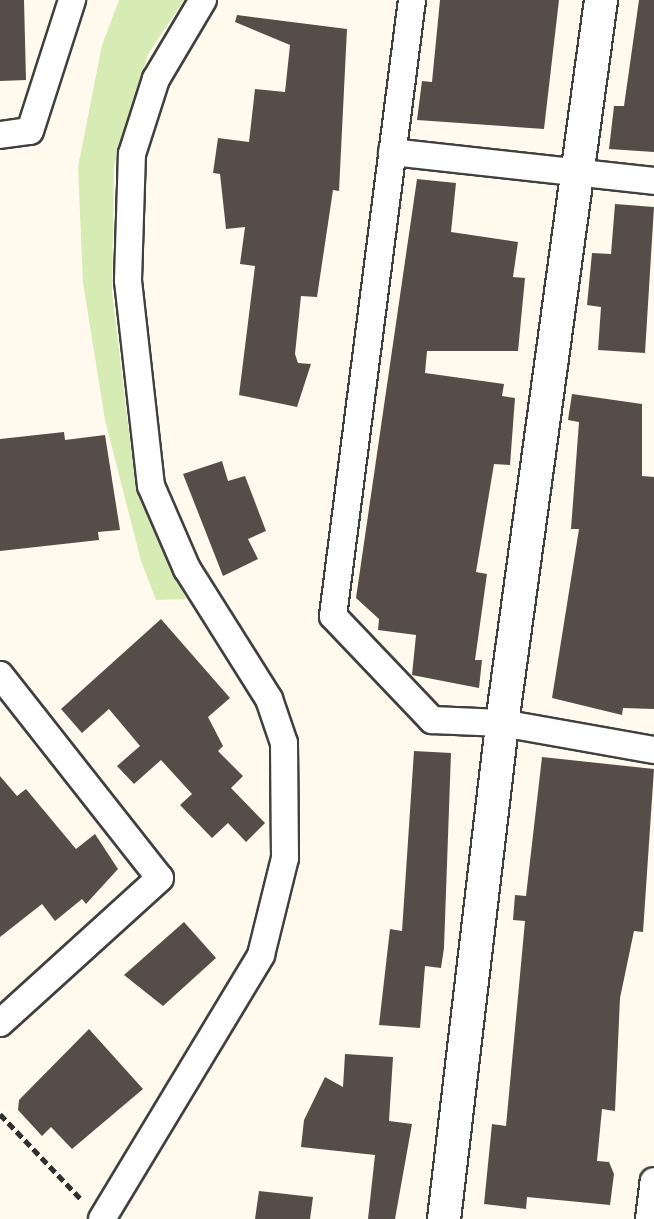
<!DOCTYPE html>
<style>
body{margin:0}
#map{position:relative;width:654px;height:1219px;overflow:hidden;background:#fffaed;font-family:"Source Serif 4",serif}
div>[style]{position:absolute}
.green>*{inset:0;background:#d6ecb4}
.building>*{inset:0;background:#564d49}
.path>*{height:5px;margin-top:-2.5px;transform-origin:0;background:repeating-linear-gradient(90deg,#2f2f2f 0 8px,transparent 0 12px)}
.roads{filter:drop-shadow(2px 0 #404040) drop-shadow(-2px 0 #404040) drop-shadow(0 2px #404040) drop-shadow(0 -2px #404040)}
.minor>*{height:26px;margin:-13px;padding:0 13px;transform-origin:13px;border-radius:13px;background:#fff}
.tertiary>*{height:32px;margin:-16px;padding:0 16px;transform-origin:16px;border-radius:16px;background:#fff}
span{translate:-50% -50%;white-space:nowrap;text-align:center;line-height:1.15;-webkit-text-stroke:8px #fff;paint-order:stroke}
</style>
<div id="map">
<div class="green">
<i style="clip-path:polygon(119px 0,184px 0,148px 54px,114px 166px,112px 292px,136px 490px,186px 599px,156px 600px,141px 561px,105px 420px,83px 283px,78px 167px,102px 45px)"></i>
</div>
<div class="building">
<i style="clip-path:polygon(0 0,24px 0,26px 80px,0 81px)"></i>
<i style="clip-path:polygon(440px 0,559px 0,544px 129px,417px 120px,422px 81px,432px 82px)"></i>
<i style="clip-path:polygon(639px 0,654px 0,654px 152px,609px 149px,614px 106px,624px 106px)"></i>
<i style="clip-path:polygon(237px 15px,347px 29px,339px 191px,333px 190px,317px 297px,301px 296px,295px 354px,298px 363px,311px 364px,297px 407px,239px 395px,255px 266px,240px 264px,245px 227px,226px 229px,220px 174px,213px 173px,218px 138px,249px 142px,255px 89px,285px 92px,290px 45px,235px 22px)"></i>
<i style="clip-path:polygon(417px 179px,456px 183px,451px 232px,518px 242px,513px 277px,525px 278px,518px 351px,427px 351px,425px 373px,504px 384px,502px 396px,515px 398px,510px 465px,494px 464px,476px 572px,487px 574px,475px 660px,482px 660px,479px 688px,412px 675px,416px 635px,378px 630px,379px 619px,356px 598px)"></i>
<i style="clip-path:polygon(615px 204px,654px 207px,645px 353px,598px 350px,601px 307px,587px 305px,592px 253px,611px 254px)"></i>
<i style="clip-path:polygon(572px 394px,642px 404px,642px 476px,654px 477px,654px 709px,623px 708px,622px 715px,552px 698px,579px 529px,571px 529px,579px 422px,568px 420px)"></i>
<i style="clip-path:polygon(64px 432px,65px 440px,105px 435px,120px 530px,98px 532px,99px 540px,0 551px,0 439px)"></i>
<i style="clip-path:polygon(222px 461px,228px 481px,245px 476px,266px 531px,248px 539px,258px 559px,223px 576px,183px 474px)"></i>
<i style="clip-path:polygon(161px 619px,230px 698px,208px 717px,223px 746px,218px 751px,243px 776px,231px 788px,265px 823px,246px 842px,228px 823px,212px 838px,180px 805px,192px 794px,161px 760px,134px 784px,117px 766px,140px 746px,109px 709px,82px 733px,61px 709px)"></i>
<i style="clip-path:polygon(414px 751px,451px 753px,444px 948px,441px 968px,425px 966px,420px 1028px,379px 1025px,390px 929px,402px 931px)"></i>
<i style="clip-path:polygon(542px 757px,654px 769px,643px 932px,634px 931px,620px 998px,615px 1111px,602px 1109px,597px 1161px,609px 1162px,614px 1174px,610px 1205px,527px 1197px,526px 1209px,484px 1204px,492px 1124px,506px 1126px,525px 921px,513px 920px,515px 895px,526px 896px)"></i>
<i style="clip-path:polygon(0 776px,17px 796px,26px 789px,76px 849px,95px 834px,118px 869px,86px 904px,82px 899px,55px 921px,42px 904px,0 937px)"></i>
<i style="clip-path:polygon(184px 922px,216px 958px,163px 1006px,124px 975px)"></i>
<i style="clip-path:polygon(89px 1029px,143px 1089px,72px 1149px,51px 1127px,42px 1136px,18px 1110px,19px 1100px)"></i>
<i style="clip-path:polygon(345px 1054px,393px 1057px,389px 1121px,412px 1124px,395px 1219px,368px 1219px,375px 1155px,301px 1147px,304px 1120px,325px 1077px,343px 1087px)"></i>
<i style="clip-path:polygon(259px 1191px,313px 1197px,310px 1219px,255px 1219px)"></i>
</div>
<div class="path">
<i style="left:0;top:1114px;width:119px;rotate:46.4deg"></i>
</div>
<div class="roads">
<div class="minor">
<i style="left:412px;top:0;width:621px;rotate:97.31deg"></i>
<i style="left:333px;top:616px;width:144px;rotate:46.4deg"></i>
<i style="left:432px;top:720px;width:70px;rotate:2.5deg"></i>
<i style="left:502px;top:723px;width:154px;rotate:10.1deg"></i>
<i style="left:0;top:135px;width:30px;rotate:-8deg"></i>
<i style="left:30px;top:131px;width:138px;rotate:-72.2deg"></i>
<i style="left:392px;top:152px;width:264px;rotate:6.3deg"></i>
<i style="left:0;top:675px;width:258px;rotate:51.8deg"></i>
<i style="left:160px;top:878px;width:216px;rotate:137.8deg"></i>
<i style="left:102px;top:1219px;width:308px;rotate:-58.9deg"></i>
<i style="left:261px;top:955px;width:100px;rotate:-76.1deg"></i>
<i style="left:285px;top:858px;width:115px;rotate:-90.5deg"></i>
<i style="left:284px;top:743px;width:46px;rotate:-108.8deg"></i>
<i style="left:269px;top:699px;width:154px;rotate:-122.2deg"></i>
<i style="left:187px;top:569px;width:90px;rotate:-113.4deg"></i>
<i style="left:151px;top:486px;width:207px;rotate:-96.4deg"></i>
<i style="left:128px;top:280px;width:126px;rotate:-88.2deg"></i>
<i style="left:132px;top:154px;width:79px;rotate:-72.3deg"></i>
<i style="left:156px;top:79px;width:92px;rotate:-59.3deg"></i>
<i style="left:649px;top:1219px;width:38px;rotate:-83deg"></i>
</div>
<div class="tertiary">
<i style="left:444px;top:1219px;width:499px;rotate:-83.3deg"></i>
<i style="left:502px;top:723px;width:730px;rotate:-82.2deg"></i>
</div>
</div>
</div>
